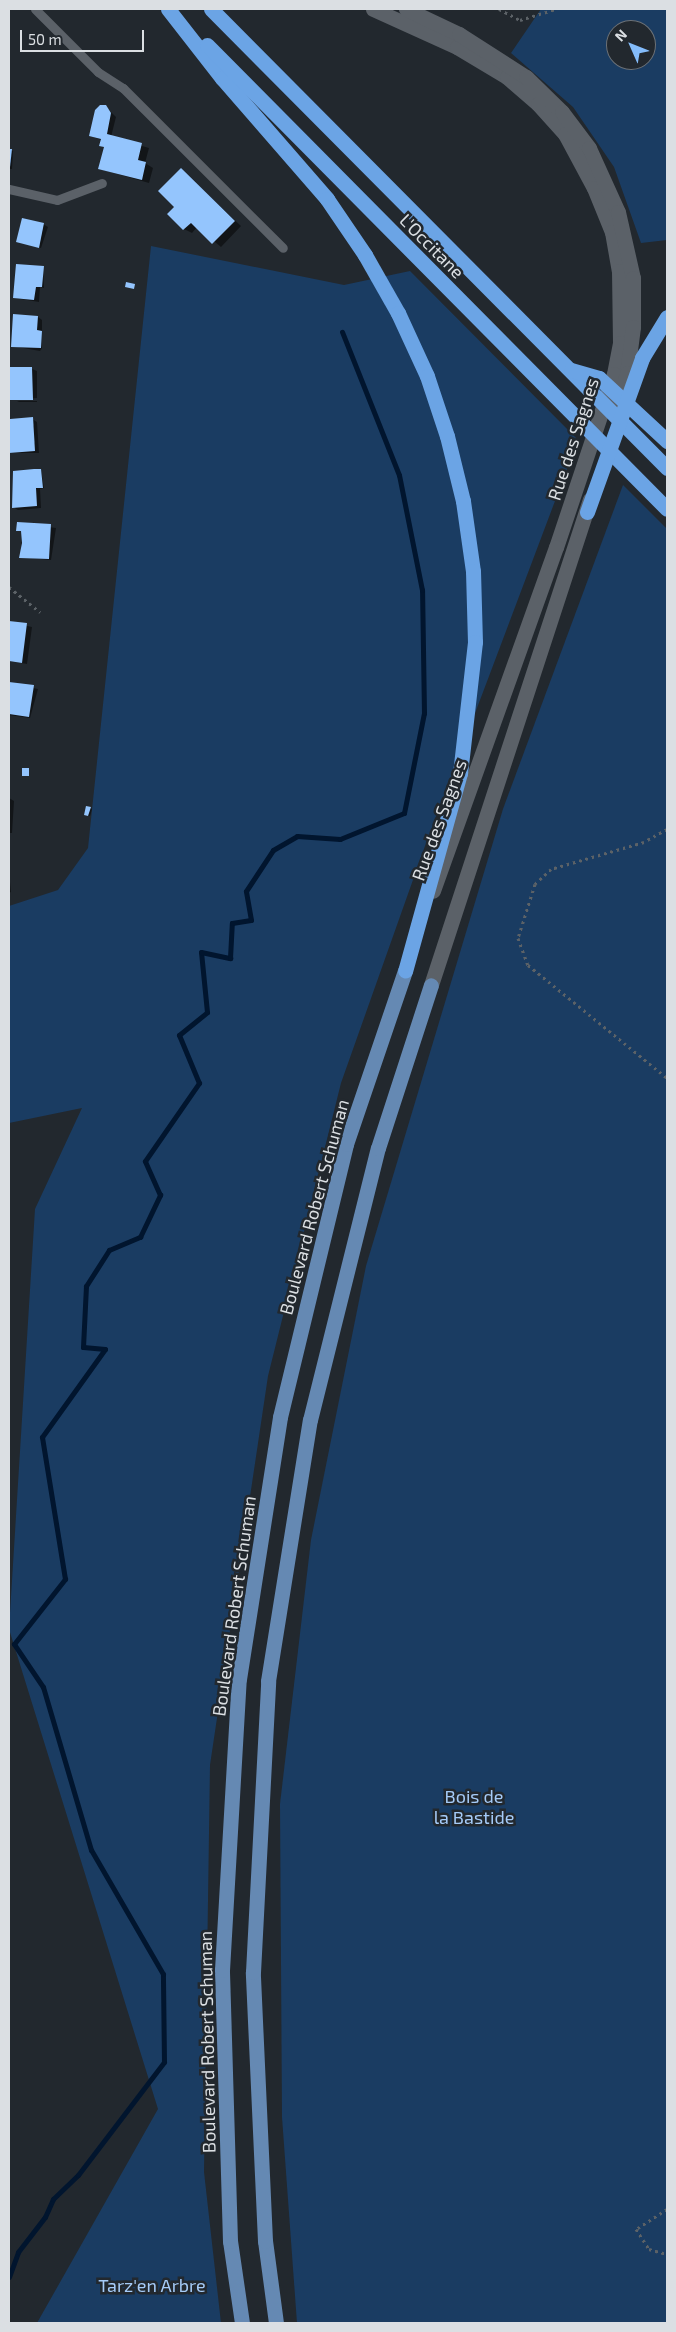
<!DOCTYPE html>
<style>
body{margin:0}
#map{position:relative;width:676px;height:2332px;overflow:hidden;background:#22282e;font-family:"Exo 2",sans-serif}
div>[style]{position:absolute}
.green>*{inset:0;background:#1a3c62}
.shadow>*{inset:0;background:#0007}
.stream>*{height:5px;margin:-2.5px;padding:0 2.5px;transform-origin:2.5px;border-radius:2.5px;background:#01152e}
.building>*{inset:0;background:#94c5fd}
.path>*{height:3px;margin-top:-1.5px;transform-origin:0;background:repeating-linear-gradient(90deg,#5c6267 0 2.5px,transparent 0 6.5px)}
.lane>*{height:9px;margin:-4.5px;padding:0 4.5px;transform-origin:4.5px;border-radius:4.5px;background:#5b6168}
.secondary>*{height:15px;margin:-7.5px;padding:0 7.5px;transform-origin:7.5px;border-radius:7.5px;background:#5b6168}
.primary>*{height:15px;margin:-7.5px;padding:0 7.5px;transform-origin:7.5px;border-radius:7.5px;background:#6589b3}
.highway>*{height:15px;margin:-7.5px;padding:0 7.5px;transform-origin:7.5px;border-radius:7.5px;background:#6ba4e5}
span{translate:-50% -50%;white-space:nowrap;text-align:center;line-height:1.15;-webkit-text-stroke:5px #22282e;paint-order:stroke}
.street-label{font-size:18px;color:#dbdfe3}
.park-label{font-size:18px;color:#a5cbf8}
.frame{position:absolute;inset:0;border:10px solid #dbdfe3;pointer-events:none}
.north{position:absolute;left:606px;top:20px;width:50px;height:50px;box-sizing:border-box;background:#22282e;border:1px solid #6c7176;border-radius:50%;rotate:314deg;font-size:14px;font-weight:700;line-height:20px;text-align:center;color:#dbdfe3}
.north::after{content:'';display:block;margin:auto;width:18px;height:22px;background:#84bcfb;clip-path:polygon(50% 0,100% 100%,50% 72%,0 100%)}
.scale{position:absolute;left:20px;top:30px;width:124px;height:22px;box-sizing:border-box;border:2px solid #dbdfe3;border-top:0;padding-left:6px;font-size:15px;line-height:18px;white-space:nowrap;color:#dbdfe3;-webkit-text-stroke:4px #22282e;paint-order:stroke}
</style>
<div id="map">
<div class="green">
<i style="clip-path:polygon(evenodd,541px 9px,667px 9px,667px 240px,641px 243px,614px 167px,573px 107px,511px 53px,541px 9px,616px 30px,646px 30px,646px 60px,616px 60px,616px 30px)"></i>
<i style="clip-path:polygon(151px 246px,344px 285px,410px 271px,578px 440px,425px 846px,341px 1083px,268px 1376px,210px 1765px,204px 2172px,221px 2323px,37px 2323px,158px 2109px,9px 1629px,35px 1209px,82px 1108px,9px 1123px,9px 906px,58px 890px,88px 848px)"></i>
<i style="clip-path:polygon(623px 485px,667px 529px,667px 2323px,297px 2323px,282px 2117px,280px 1804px,311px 1540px,366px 1266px,503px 809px)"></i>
</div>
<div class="shadow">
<i style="clip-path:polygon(106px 107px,116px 117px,111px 137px,149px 148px,145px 163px,153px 168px,149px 183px,100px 169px,105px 148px,100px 145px,102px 140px,90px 136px)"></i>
<i style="clip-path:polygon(9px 150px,13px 151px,12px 169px,9px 169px)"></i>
<i style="clip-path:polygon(181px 170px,241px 226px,221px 247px,197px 227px,192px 233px,184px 229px,169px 214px,176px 207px)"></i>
<i style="clip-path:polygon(43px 224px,48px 227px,41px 248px,17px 241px)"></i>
<i style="clip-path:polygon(43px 267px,44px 288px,40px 287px,39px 302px,15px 298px)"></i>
<i style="clip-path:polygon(38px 317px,42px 320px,42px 348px,40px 351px,12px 346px)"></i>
<i style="clip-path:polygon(32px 369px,37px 371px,37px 398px,11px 400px)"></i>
<i style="clip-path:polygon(17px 401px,37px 401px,37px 402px,19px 402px)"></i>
<i style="clip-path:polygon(32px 419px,37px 422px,39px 453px,9px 453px,9px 441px,15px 441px)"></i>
<i style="clip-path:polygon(41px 470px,44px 488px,40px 489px,41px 508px,18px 510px,13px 507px)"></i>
<i style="clip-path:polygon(18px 523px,56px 528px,51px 560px,21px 557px,22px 531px,17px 530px)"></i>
<i style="clip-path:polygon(9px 622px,32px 627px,27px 664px,9px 661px)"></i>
<i style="clip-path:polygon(9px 683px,38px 689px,30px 718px,9px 715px)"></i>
<i style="clip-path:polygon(9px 798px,14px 801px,12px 833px,9px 833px)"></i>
<i style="clip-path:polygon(90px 808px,92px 809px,90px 816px,87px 815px)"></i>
<i style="clip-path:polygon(9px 873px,11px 892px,9px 893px)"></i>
</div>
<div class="stream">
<i style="left:9px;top:2277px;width:27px;rotate:-70deg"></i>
<i style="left:18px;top:2252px;width:44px;rotate:-52.4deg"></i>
<i style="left:45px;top:2217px;width:20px;rotate:-66deg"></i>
<i style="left:53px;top:2199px;width:35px;rotate:-44deg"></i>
<i style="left:78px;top:2175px;width:142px;rotate:-52.7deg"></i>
<i style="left:164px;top:2062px;width:88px;rotate:-90.7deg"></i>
<i style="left:163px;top:1974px;width:143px;rotate:-120.1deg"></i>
<i style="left:91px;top:1850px;width:170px;rotate:-106.4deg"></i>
<i style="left:43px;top:1687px;width:52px;rotate:-124deg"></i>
<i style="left:14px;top:1644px;width:83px;rotate:-51.9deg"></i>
<i style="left:65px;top:1579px;width:144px;rotate:-99.2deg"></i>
<i style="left:42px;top:1437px;width:108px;rotate:-54.4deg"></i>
<i style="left:105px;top:1349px;width:22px;rotate:-175deg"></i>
<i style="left:83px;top:1347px;width:61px;rotate:-87.2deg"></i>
<i style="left:86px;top:1286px;width:43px;rotate:-57.4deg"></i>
<i style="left:109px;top:1250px;width:34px;rotate:-23deg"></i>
<i style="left:140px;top:1237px;width:47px;rotate:-64.5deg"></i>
<i style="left:160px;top:1195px;width:37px;rotate:-114deg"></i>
<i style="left:145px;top:1161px;width:95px;rotate:-55.3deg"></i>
<i style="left:199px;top:1083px;width:52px;rotate:-112.6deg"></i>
<i style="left:179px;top:1035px;width:36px;rotate:-39deg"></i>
<i style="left:207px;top:1012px;width:60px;rotate:-95.7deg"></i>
<i style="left:201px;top:952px;width:30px;rotate:12deg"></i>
<i style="left:230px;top:958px;width:35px;rotate:-87deg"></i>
<i style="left:232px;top:923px;width:19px;rotate:-9deg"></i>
<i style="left:251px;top:920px;width:29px;rotate:-100deg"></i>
<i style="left:246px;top:891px;width:49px;rotate:-56.6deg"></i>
<i style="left:273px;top:850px;width:28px;rotate:-30deg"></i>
<i style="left:297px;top:836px;width:43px;rotate:4deg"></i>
<i style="left:340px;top:839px;width:69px;rotate:-22.1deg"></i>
<i style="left:404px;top:813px;width:102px;rotate:-78.7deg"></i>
<i style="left:424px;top:713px;width:123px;rotate:-90.9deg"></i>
<i style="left:422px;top:590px;width:117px;rotate:-101.3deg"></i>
<i style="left:399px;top:475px;width:154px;rotate:-111.7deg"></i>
</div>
<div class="building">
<i style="clip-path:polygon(100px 105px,106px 105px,111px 113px,107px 134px,142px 143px,138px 160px,146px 162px,142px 180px,98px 169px,104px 147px,99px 146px,101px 139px,89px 136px,95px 110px)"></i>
<i style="clip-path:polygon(9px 149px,12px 149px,10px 167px,9px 167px)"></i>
<i style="clip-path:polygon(181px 168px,235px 221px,212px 244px,191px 223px,183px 230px,167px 214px,174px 207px,158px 191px)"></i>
<i style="clip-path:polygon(22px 218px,44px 223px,39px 248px,16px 242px)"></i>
<i style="clip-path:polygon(16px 264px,44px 266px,42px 287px,36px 287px,34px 300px,13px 298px)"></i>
<i style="clip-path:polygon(126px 282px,135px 284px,134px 289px,125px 287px)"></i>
<i style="clip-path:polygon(13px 314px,38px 316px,37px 330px,42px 331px,41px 348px,11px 347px)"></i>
<i style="clip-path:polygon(10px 367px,32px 367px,33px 400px,10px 400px)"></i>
<i style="clip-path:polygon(33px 417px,35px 451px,9px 453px,10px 419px)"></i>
<i style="clip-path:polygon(34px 469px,41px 469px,43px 488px,36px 488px,37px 506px,12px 508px,13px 471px)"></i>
<i style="clip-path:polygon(17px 522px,51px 524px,49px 559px,19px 558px,22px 543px,21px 531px,16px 531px)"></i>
<i style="clip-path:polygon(9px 621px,27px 623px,22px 663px,9px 661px)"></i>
<i style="clip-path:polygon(9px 682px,34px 685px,29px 717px,9px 714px)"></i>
<i style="clip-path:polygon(22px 768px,29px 768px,29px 776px,22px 776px)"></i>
<i style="clip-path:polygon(86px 806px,91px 807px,88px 816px,84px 815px)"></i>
</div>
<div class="path">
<i style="left:499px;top:9px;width:24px;rotate:28deg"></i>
<i style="left:520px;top:20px;width:39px;rotate:-17deg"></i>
<i style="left:9px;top:587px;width:40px;rotate:39deg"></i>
<i style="left:667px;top:829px;width:26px;rotate:151deg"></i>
<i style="left:644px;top:842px;width:97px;rotate:163.8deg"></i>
<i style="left:551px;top:869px;width:22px;rotate:137deg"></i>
<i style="left:535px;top:884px;width:57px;rotate:107.5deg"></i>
<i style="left:518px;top:938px;width:29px;rotate:70deg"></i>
<i style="left:528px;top:965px;width:179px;rotate:39.1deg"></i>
<i style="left:667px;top:2209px;width:37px;rotate:147deg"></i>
<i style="left:636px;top:2229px;width:24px;rotate:57deg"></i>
<i style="left:649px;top:2249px;width:19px;rotate:16deg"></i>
</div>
<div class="lane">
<i style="left:35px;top:9px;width:89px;rotate:45deg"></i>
<i style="left:98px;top:72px;width:30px;rotate:33deg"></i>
<i style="left:123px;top:88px;width:226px;rotate:45deg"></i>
<i style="left:9px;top:189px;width:49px;rotate:12.9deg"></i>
<i style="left:57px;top:200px;width:48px;rotate:-20.7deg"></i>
</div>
<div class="secondary">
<i style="left:373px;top:9px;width:92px;rotate:24.3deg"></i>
<i style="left:457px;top:47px;width:58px;rotate:31deg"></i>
<i style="left:507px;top:77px;width:41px;rotate:41.1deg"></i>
<i style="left:538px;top:104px;width:40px;rotate:48deg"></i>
<i style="left:565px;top:134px;width:61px;rotate:61.8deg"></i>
<i style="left:594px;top:188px;width:48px;rotate:67.8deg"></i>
<i style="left:612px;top:232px;width:40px;rotate:80deg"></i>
<i style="left:619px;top:271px;width:72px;rotate:89.2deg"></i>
<i style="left:620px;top:343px;width:32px;rotate:101deg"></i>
<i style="left:614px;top:374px;width:182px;rotate:108.5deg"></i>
<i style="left:556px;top:547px;width:365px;rotate:109.7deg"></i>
<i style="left:406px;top:9px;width:59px;rotate:25.3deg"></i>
<i style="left:459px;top:34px;width:80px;rotate:32.7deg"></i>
<i style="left:526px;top:77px;width:50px;rotate:44.2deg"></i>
<i style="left:562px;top:112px;width:45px;rotate:53.1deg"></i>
<i style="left:589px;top:148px;width:70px;rotate:65.6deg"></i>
<i style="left:618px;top:212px;width:68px;rotate:77.2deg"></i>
<i style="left:633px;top:278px;width:49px;rotate:90deg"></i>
<i style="left:633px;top:327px;width:46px;rotate:97.4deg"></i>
<i style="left:627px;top:373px;width:36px;rotate:106deg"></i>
<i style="left:431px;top:985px;width:511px;rotate:-71.88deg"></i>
</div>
<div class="primary">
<i style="left:242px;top:2323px;width:83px;rotate:-98.3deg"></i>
<i style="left:230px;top:2241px;width:271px;rotate:-91.7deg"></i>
<i style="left:222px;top:1970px;width:291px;rotate:-86.7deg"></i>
<i style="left:239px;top:1679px;width:265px;rotate:-81.1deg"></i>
<i style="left:280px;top:1417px;width:281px;rotate:-76.4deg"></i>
<i style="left:346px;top:1144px;width:183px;rotate:-71.2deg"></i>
<i style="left:276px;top:2323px;width:83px;rotate:-97.6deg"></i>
<i style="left:265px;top:2241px;width:269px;rotate:-92.6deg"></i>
<i style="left:253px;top:1972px;width:291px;rotate:-87deg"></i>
<i style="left:268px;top:1681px;width:264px;rotate:-80.9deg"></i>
<i style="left:310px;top:1420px;width:280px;rotate:-76deg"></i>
<i style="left:378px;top:1148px;width:171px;rotate:-72deg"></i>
</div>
<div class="highway">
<i style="left:168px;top:9px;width:88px;rotate:52deg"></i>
<i style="left:222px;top:78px;width:160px;rotate:49deg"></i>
<i style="left:327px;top:199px;width:68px;rotate:55.8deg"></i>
<i style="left:365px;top:255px;width:67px;rotate:60.4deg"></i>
<i style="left:398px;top:313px;width:69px;rotate:65.3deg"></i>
<i style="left:427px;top:376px;width:63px;rotate:71.6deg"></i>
<i style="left:447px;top:436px;width:67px;rotate:76.2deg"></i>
<i style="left:463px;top:501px;width:71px;rotate:81.9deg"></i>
<i style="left:473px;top:571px;width:71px;rotate:88.4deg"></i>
<i style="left:475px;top:642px;width:132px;rotate:96.5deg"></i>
<i style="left:460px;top:773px;width:205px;rotate:105.5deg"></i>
<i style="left:211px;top:9px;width:647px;rotate:45.19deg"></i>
<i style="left:207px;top:45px;width:653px;rotate:45.25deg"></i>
<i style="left:571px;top:370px;width:29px;rotate:16deg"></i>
<i style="left:599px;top:378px;width:93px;rotate:42.8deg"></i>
<i style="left:587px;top:512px;width:164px;rotate:-70.3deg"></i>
<i style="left:642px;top:358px;width:48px;rotate:-58.6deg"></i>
</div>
<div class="street-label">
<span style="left:432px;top:246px;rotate:45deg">L'Occitane</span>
<span style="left:573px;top:439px;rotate:-72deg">Rue des Sagnes</span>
<span style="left:439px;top:820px;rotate:-70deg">Rue des Sagnes</span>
<span style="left:314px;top:1207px;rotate:-75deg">Boulevard Robert Schuman</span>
<span style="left:234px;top:1606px;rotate:-82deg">Boulevard Robert Schuman</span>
<span style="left:207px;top:2042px;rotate:-91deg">Boulevard Robert Schuman</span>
</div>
<div class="park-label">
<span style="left:474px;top:1807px">Bois de<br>la Bastide</span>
<span style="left:152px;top:2285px">Tarz'en Arbre</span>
</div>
<div class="frame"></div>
<div class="north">N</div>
<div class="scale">50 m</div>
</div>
